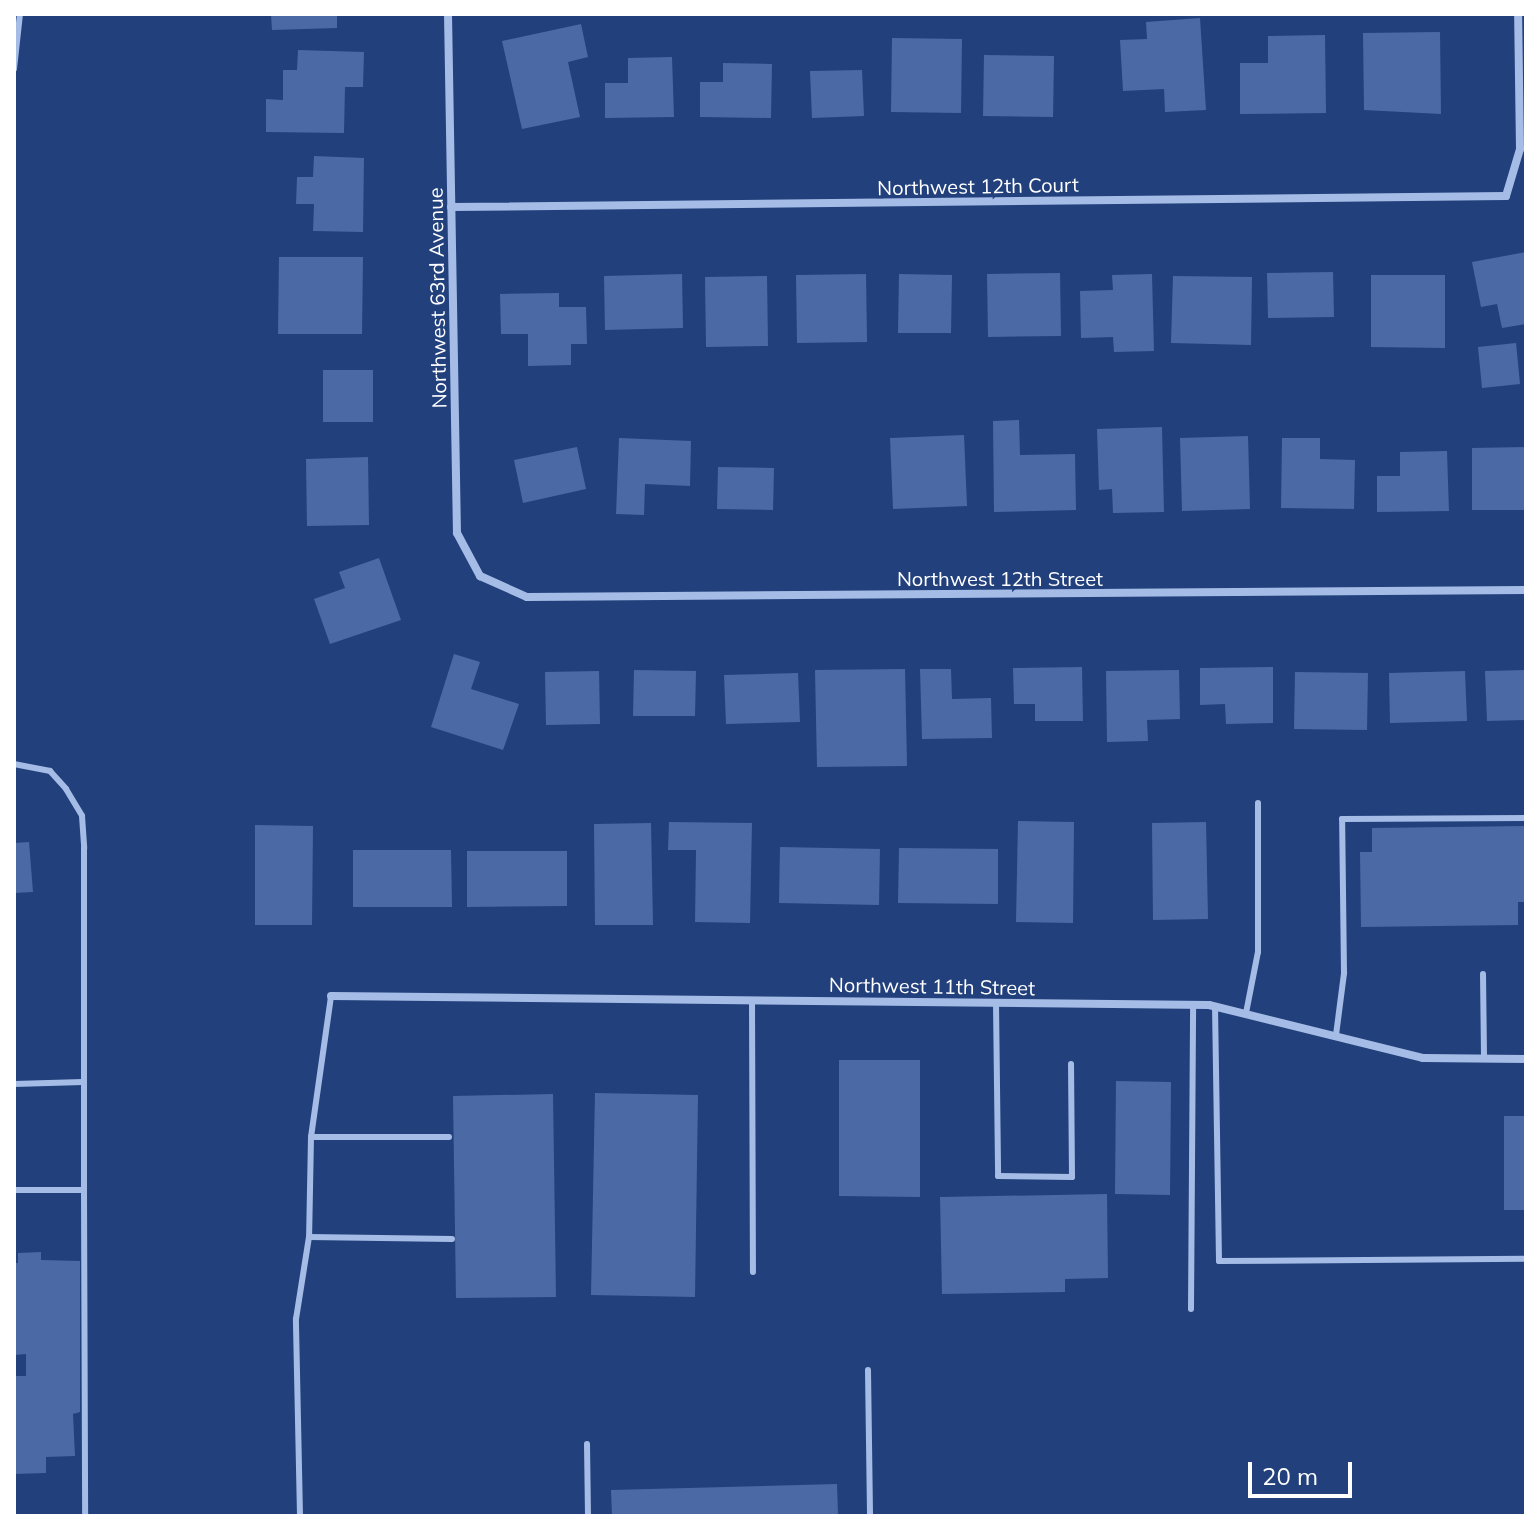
<!DOCTYPE html>
<style>
body{margin:0}
#map{position:relative;width:1540px;height:1530px;overflow:hidden;background:#22407c;font-family:Mulish,sans-serif}
div>[style]{position:absolute}
.building>*{inset:0;background:#4b69a5}
.lane>*{height:6px;margin:-3px;padding:0 3px;transform-origin:3px;border-radius:3px;background:#a5bce6}
.street>*{height:8px;margin:-4px;padding:0 4px;transform-origin:4px;border-radius:4px;background:#a5bce6}
span{translate:-50% -50%;white-space:nowrap;text-align:center;line-height:1.15;-webkit-text-stroke:6px #22407c;paint-order:stroke}
.street-label{font-size:20px;color:#fff}
.frame{position:absolute;inset:0;border:16px solid #fff;pointer-events:none}
.scale{position:absolute;left:1248px;top:1462px;width:104px;height:36px;box-sizing:border-box;border:4px solid #fff;border-top:0;padding-left:10px;font-size:24px;line-height:28px;white-space:nowrap;color:#fff;-webkit-text-stroke:6px #22407c;paint-order:stroke}
</style>
<div id="map">
<div class="building">
<i style="clip-path:polygon(271px 14px,337px 14px,337px 28px,272px 30px)"></i>
<i style="clip-path:polygon(1200px 18px,1206px 110px,1165px 112px,1164px 89px,1123px 91px,1120px 40px,1147px 39px,1146px 22px)"></i>
<i style="clip-path:polygon(581px 24px,588px 57px,568px 62px,580px 117px,522px 129px,502px 41px)"></i>
<i style="clip-path:polygon(1440px 32px,1441px 114px,1364px 110px,1363px 33px)"></i>
<i style="clip-path:polygon(1325px 35px,1326px 113px,1240px 114px,1240px 63px,1268px 63px,1268px 36px)"></i>
<i style="clip-path:polygon(892px 38px,962px 39px,961px 113px,891px 112px)"></i>
<i style="clip-path:polygon(298px 50px,364px 52px,363px 87px,345px 87px,344px 133px,266px 132px,266px 99px,283px 100px,283px 70px,297px 70px)"></i>
<i style="clip-path:polygon(984px 55px,1054px 56px,1053px 117px,983px 116px)"></i>
<i style="clip-path:polygon(672px 57px,674px 117px,605px 118px,605px 83px,628px 83px,628px 58px)"></i>
<i style="clip-path:polygon(723px 63px,772px 64px,771px 118px,700px 117px,700px 82px,723px 82px)"></i>
<i style="clip-path:polygon(862px 70px,864px 116px,812px 118px,810px 71px)"></i>
<i style="clip-path:polygon(314px 156px,364px 158px,363px 232px,313px 231px,314px 204px,296px 204px,297px 177px,313px 177px)"></i>
<i style="clip-path:polygon(1526px 252px,1526px 324px,1502px 328px,1497px 304px,1481px 307px,1472px 262px)"></i>
<i style="clip-path:polygon(279px 257px,363px 257px,362px 334px,278px 334px)"></i>
<i style="clip-path:polygon(1333px 272px,1334px 317px,1268px 318px,1267px 273px)"></i>
<i style="clip-path:polygon(1060px 273px,1061px 336px,988px 337px,987px 274px)"></i>
<i style="clip-path:polygon(682px 274px,683px 328px,605px 330px,604px 276px)"></i>
<i style="clip-path:polygon(866px 274px,867px 342px,797px 343px,796px 275px)"></i>
<i style="clip-path:polygon(899px 274px,952px 275px,951px 333px,898px 333px)"></i>
<i style="clip-path:polygon(1152px 274px,1154px 351px,1114px 352px,1113px 337px,1081px 338px,1080px 291px,1113px 290px,1112px 275px)"></i>
<i style="clip-path:polygon(1371px 275px,1445px 275px,1445px 348px,1371px 347px)"></i>
<i style="clip-path:polygon(767px 276px,768px 346px,706px 347px,705px 277px)"></i>
<i style="clip-path:polygon(1173px 276px,1252px 277px,1251px 345px,1171px 343px)"></i>
<i style="clip-path:polygon(559px 293px,559px 307px,586px 307px,587px 344px,571px 344px,571px 365px,528px 366px,528px 334px,501px 334px,500px 294px)"></i>
<i style="clip-path:polygon(1516px 343px,1520px 384px,1482px 388px,1478px 347px)"></i>
<i style="clip-path:polygon(323px 370px,373px 370px,373px 422px,323px 422px)"></i>
<i style="clip-path:polygon(1019px 420px,1020px 455px,1075px 454px,1076px 510px,994px 512px,993px 421px)"></i>
<i style="clip-path:polygon(1162px 427px,1164px 512px,1113px 513px,1112px 489px,1099px 490px,1097px 429px)"></i>
<i style="clip-path:polygon(964px 435px,967px 506px,893px 509px,890px 438px)"></i>
<i style="clip-path:polygon(1248px 436px,1250px 509px,1182px 511px,1180px 438px)"></i>
<i style="clip-path:polygon(619px 438px,691px 441px,690px 486px,645px 484px,644px 515px,616px 514px)"></i>
<i style="clip-path:polygon(1282px 438px,1320px 438px,1320px 459px,1355px 460px,1354px 509px,1281px 508px)"></i>
<i style="clip-path:polygon(577px 447px,586px 489px,523px 503px,514px 460px)"></i>
<i style="clip-path:polygon(1526px 447px,1526px 510px,1472px 510px,1472px 448px)"></i>
<i style="clip-path:polygon(1447px 451px,1449px 511px,1377px 512px,1377px 476px,1400px 476px,1400px 452px)"></i>
<i style="clip-path:polygon(368px 457px,369px 525px,307px 526px,306px 459px)"></i>
<i style="clip-path:polygon(718px 467px,774px 468px,773px 510px,717px 509px)"></i>
<i style="clip-path:polygon(379px 558px,401px 620px,330px 644px,314px 599px,345px 588px,339px 572px)"></i>
<i style="clip-path:polygon(454px 654px,480px 662px,471px 689px,519px 704px,503px 750px,431px 727px)"></i>
<i style="clip-path:polygon(1082px 667px,1083px 721px,1035px 721px,1035px 704px,1014px 704px,1013px 668px)"></i>
<i style="clip-path:polygon(1273px 667px,1273px 723px,1226px 724px,1225px 704px,1200px 705px,1200px 668px)"></i>
<i style="clip-path:polygon(905px 669px,907px 766px,817px 767px,815px 670px)"></i>
<i style="clip-path:polygon(920px 669px,951px 669px,952px 699px,991px 698px,992px 738px,922px 739px)"></i>
<i style="clip-path:polygon(634px 670px,696px 671px,695px 716px,633px 716px)"></i>
<i style="clip-path:polygon(1179px 670px,1180px 719px,1147px 720px,1148px 741px,1107px 742px,1106px 671px)"></i>
<i style="clip-path:polygon(1526px 670px,1526px 720px,1487px 721px,1485px 671px)"></i>
<i style="clip-path:polygon(599px 671px,600px 724px,546px 725px,545px 672px)"></i>
<i style="clip-path:polygon(1465px 671px,1467px 721px,1390px 723px,1389px 673px)"></i>
<i style="clip-path:polygon(1295px 672px,1368px 673px,1367px 730px,1294px 729px)"></i>
<i style="clip-path:polygon(798px 673px,800px 722px,726px 724px,724px 675px)"></i>
<i style="clip-path:polygon(1018px 821px,1074px 822px,1073px 923px,1016px 922px)"></i>
<i style="clip-path:polygon(669px 822px,752px 823px,750px 923px,695px 922px,696px 850px,668px 850px)"></i>
<i style="clip-path:polygon(1206px 822px,1208px 919px,1153px 920px,1152px 823px)"></i>
<i style="clip-path:polygon(651px 823px,653px 925px,595px 925px,594px 824px)"></i>
<i style="clip-path:polygon(255px 825px,313px 826px,312px 925px,255px 925px)"></i>
<i style="clip-path:polygon(1526px 826px,1526px 902px,1518px 902px,1518px 925px,1361px 927px,1360px 852px,1372px 852px,1372px 828px)"></i>
<i style="clip-path:polygon(29px 842px,33px 892px,14px 893px,14px 843px)"></i>
<i style="clip-path:polygon(780px 847px,880px 849px,879px 905px,779px 903px)"></i>
<i style="clip-path:polygon(899px 848px,998px 849px,998px 904px,898px 903px)"></i>
<i style="clip-path:polygon(353px 850px,451px 850px,452px 907px,353px 907px)"></i>
<i style="clip-path:polygon(467px 851px,567px 851px,567px 906px,467px 907px)"></i>
<i style="clip-path:polygon(839px 1060px,920px 1060px,920px 1197px,839px 1196px)"></i>
<i style="clip-path:polygon(1116px 1081px,1171px 1082px,1170px 1195px,1115px 1194px)"></i>
<i style="clip-path:polygon(595px 1093px,698px 1095px,695px 1297px,591px 1295px)"></i>
<i style="clip-path:polygon(553px 1094px,556px 1297px,456px 1298px,453px 1096px)"></i>
<i style="clip-path:polygon(1504px 1116px,1526px 1116px,1526px 1210px,1504px 1210px)"></i>
<i style="clip-path:polygon(1107px 1194px,1108px 1278px,1065px 1279px,1065px 1292px,942px 1294px,940px 1197px)"></i>
<i style="clip-path:polygon(41px 1252px,41px 1260px,80px 1261px,80px 1412px,73px 1414px,75px 1456px,46px 1457px,46px 1473px,14px 1474px,14px 1376px,26px 1376px,26px 1354px,14px 1355px,14px 1263px,18px 1263px,18px 1253px)"></i>
<i style="clip-path:polygon(837px 1484px,838px 1516px,612px 1516px,611px 1490px)"></i>
</div>
<div class="lane">
<i style="left:14px;top:69px;width:55px;rotate:-83.8deg"></i>
<i style="left:14px;top:764px;width:37px;rotate:11deg"></i>
<i style="left:50px;top:771px;width:24px;rotate:48deg"></i>
<i style="left:66px;top:789px;width:31px;rotate:59deg"></i>
<i style="left:82px;top:816px;width:32px;rotate:86deg"></i>
<i style="left:84px;top:848px;width:342px;rotate:90deg"></i>
<i style="left:84px;top:1190px;width:70px;rotate:180deg"></i>
<i style="left:1483px;top:974px;width:85px;rotate:89.3deg"></i>
<i style="left:752px;top:1000px;width:272px;rotate:89.8deg"></i>
<i style="left:996px;top:1003px;width:173px;rotate:89.3deg"></i>
<i style="left:998px;top:1176px;width:74px;rotate:0.8deg"></i>
<i style="left:1072px;top:1177px;width:113px;rotate:-90.5deg"></i>
<i style="left:1215px;top:1006px;width:255px;rotate:89.1deg"></i>
<i style="left:1219px;top:1261px;width:307px;rotate:-0.4deg"></i>
<i style="left:1246px;top:1013px;width:62px;rotate:-78.9deg"></i>
<i style="left:1258px;top:952px;width:149px;rotate:-90deg"></i>
<i style="left:1336px;top:1035px;width:63px;rotate:-82.6deg"></i>
<i style="left:1344px;top:973px;width:154px;rotate:-90.7deg"></i>
<i style="left:1342px;top:819px;width:184px;rotate:-0.3deg"></i>
<i style="left:14px;top:1084px;width:69px;rotate:-1.7deg"></i>
<i style="left:311px;top:1137px;width:142px;rotate:-81.9deg"></i>
<i style="left:449px;top:1137px;width:138px;rotate:180deg"></i>
<i style="left:311px;top:1137px;width:100px;rotate:91.1deg"></i>
<i style="left:309px;top:1237px;width:143px;rotate:0.8deg"></i>
<i style="left:84px;top:1190px;width:326px;rotate:89.8deg"></i>
<i style="left:1191px;top:1309px;width:304px;rotate:-89.6deg"></i>
<i style="left:868px;top:1370px;width:146px;rotate:89.2deg"></i>
<i style="left:587px;top:1444px;width:72px;rotate:89.2deg"></i>
<i style="left:300px;top:1516px;width:197px;rotate:-91.2deg"></i>
<i style="left:296px;top:1319px;width:83px;rotate:-81deg"></i>
</div>
<div class="street">
<i style="left:448px;top:14px;width:519px;rotate:89.01deg"></i>
<i style="left:457px;top:533px;width:49px;rotate:61.9deg"></i>
<i style="left:480px;top:576px;width:51px;rotate:24.1deg"></i>
<i style="left:527px;top:597px;width:999px;rotate:-0.4deg"></i>
<i style="left:451px;top:207px;width:1055px;rotate:-0.6deg"></i>
<i style="left:1506px;top:196px;width:49px;rotate:-73.4deg"></i>
<i style="left:1520px;top:149px;width:135px;rotate:-90.8deg"></i>
<i style="left:331px;top:996px;width:878px;rotate:0.59deg"></i>
<i style="left:1209px;top:1005px;width:220px;rotate:13.9deg"></i>
<i style="left:1423px;top:1058px;width:103px;rotate:0.6deg"></i>
</div>
<div class="street-label">
<span style="left:978px;top:186px;rotate:-1deg">Northwest 12th Court</span>
<span style="left:437px;top:298px;rotate:-91deg">Northwest 63rd Avenue</span>
<span style="left:1000px;top:578px">Northwest 12th Street</span>
<span style="left:932px;top:986px;rotate:1deg">Northwest 11th Street</span>
</div>
<div class="frame"></div>
<div class="scale">20 m</div>
</div>
